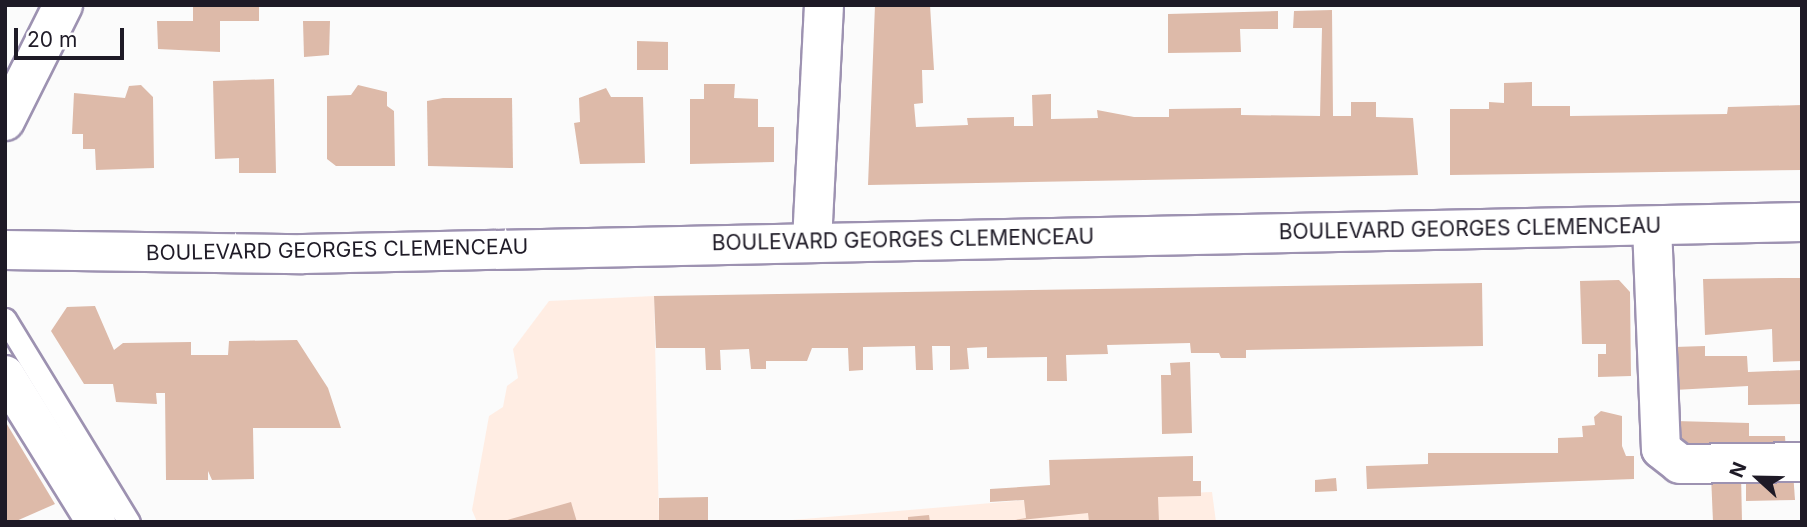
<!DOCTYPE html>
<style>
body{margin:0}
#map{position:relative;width:1807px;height:527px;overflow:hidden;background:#fbfbfb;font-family:Inter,sans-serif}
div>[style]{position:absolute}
.education>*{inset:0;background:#ffede3}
.building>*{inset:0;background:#ddbaa9}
.roads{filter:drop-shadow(2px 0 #9d92b1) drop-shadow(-2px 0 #9d92b1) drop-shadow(0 2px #9d92b1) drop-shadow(0 -2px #9d92b1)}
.service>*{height:21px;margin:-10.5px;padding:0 10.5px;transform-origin:10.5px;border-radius:10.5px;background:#fff}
.minor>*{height:38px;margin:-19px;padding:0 19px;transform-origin:19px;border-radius:19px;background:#fff}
.secondary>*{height:38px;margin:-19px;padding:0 19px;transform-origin:19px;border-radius:19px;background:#fff}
span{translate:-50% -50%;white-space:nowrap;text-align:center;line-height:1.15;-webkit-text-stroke:7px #fff;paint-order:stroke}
.street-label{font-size:21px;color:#1e1a26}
.frame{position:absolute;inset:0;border:7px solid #1e1a26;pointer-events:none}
.north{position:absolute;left:1723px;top:443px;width:70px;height:70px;-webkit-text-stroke:5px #fff;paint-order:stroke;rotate:292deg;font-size:19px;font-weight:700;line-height:28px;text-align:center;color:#1e1a26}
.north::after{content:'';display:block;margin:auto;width:24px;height:32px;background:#1e1a26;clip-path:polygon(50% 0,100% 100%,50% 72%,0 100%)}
.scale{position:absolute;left:14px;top:28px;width:110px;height:32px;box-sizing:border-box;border:4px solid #1e1a26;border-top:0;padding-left:9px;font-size:21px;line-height:24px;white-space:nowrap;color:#1e1a26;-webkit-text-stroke:5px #fff;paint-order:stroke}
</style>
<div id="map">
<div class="education">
<i style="clip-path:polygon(654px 296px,659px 522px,477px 522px,472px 510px,489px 416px,503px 407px,507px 386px,518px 378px,513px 349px,549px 301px)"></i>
<i style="clip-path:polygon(1212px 492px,1216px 522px,769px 522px,1050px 498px)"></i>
</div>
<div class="building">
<i style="clip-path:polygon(193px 5px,259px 5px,259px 21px,220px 21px,220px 52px,158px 49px,157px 21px,193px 21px)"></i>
<i style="clip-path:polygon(875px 5px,930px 5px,934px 70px,922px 70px,923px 103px,914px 104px,916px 127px,968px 125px,967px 118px,1014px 117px,1014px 126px,1033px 126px,1032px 95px,1051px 94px,1051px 119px,1098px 118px,1097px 110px,1134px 117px,1169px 117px,1169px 109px,1241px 108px,1241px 115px,1320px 116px,1322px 28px,1293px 28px,1294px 11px,1332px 10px,1333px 116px,1351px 116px,1351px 102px,1376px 102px,1376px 117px,1413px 118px,1418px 175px,868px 185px)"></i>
<i style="clip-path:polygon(1278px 11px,1278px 29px,1240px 29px,1241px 52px,1168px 53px,1168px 14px)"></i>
<i style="clip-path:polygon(303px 21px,330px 21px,329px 55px,304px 57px)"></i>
<i style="clip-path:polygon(637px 41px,668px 42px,668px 70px,637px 70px)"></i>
<i style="clip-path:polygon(274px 79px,276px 173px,239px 173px,239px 158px,215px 159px,213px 81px)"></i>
<i style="clip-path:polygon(1532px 82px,1532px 106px,1570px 106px,1570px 116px,1727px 114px,1728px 107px,1802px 105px,1802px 170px,1450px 175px,1450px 109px,1489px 109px,1489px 102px,1504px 103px,1504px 83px)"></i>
<i style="clip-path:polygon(704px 84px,735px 84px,734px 98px,758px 99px,758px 127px,774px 127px,774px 162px,690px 164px,690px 99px,704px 99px)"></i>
<i style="clip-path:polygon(141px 85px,153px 97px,154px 168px,96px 170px,95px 149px,83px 149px,83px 134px,72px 134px,74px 93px,125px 98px,129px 86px)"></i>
<i style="clip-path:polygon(358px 85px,387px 92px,387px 106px,394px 111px,395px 166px,336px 166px,327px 159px,327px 96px,351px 95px)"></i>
<i style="clip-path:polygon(606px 88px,611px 97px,643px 97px,645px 163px,580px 164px,574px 123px,580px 122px,579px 98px)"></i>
<i style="clip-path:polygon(443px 98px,512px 98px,513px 168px,428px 166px,427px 101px)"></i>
<i style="clip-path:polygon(1788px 278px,1802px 278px,1802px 361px,1773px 362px,1772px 329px,1705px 335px,1703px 279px)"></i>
<i style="clip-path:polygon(1619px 280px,1630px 292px,1631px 376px,1598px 377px,1598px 354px,1606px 354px,1606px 344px,1582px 344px,1580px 281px)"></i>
<i style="clip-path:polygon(1482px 283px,1483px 346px,1246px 350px,1246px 358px,1221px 358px,1219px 353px,1191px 353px,1190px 343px,1107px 345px,1108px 354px,1066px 355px,1067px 381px,1047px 381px,1047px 357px,987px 358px,987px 347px,967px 348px,969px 369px,950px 370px,950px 346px,932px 346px,933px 370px,916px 370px,915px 346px,863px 347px,863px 370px,849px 371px,848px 348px,812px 348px,807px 361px,766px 361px,766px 369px,751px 369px,749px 349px,720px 350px,721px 370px,706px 370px,705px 348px,656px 348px,654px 296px)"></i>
<i style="clip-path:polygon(95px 306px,114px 350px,123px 343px,191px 342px,191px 355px,228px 355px,229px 341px,297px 340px,328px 388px,341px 428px,253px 428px,254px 479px,212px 480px,208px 471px,208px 480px,166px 480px,165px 393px,156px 393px,157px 404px,116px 402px,113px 384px,84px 384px,51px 331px,67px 307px)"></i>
<i style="clip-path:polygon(1705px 346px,1705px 356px,1747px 356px,1748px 372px,1802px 370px,1802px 404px,1748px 405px,1748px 386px,1674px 390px,1674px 347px)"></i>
<i style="clip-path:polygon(1190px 362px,1192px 433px,1162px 434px,1161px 375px,1171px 375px,1170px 363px)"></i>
<i style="clip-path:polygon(1601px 411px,1622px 416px,1622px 446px,1626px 456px,1634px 456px,1634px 479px,1367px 489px,1366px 466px,1428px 464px,1428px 453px,1558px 453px,1558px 438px,1583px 437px,1582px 426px,1595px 425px,1594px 417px)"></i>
<i style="clip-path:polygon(5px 421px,55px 504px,14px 522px,5px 522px)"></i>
<i style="clip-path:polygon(1675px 421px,1749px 423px,1749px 436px,1785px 436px,1786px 452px,1694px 454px,1675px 435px)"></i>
<i style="clip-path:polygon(1193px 456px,1193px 481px,1201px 481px,1201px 496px,1158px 497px,1159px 522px,1089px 522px,1088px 513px,1003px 522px,1026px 518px,1024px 500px,990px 502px,990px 489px,1050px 485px,1049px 460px)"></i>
<i style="clip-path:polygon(1793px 472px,1795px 500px,1746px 501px,1746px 473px)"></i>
<i style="clip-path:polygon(1741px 474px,1742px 522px,1713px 522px,1711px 475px)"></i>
<i style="clip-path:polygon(1336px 478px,1337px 491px,1315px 492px,1315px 480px)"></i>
<i style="clip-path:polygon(708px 497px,708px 522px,659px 522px,659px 498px)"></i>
<i style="clip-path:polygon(571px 502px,577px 522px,504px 522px,504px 521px)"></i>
<i style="clip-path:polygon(929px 515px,930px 522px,908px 522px,908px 517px)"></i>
</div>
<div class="roads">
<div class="service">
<i style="left:5px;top:319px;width:238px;rotate:58.6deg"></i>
</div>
<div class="minor">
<i style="left:5px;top:121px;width:130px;rotate:-63.4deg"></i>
<i style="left:1652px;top:226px;width:223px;rotate:87.7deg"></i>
<i style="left:1661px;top:449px;width:24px;rotate:38deg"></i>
<i style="left:1680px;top:464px;width:122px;rotate:-0.9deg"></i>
<i style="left:812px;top:242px;width:237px;rotate:-87.1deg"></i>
</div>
<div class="secondary">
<i style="left:5px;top:250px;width:298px;rotate:0.8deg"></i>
<i style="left:303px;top:254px;width:1499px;rotate:-1.22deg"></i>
<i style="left:5px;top:375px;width:173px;rotate:58.2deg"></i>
</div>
</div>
<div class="street-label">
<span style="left:1470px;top:229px;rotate:-1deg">BOULEVARD GEORGES CLEMENCEAU</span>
<span style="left:903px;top:240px;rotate:-1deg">BOULEVARD GEORGES CLEMENCEAU</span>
<span style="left:337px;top:250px;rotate:-1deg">BOULEVARD GEORGES CLEMENCEAU</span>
</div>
<div class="frame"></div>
<div class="north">N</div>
<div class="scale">20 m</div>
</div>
